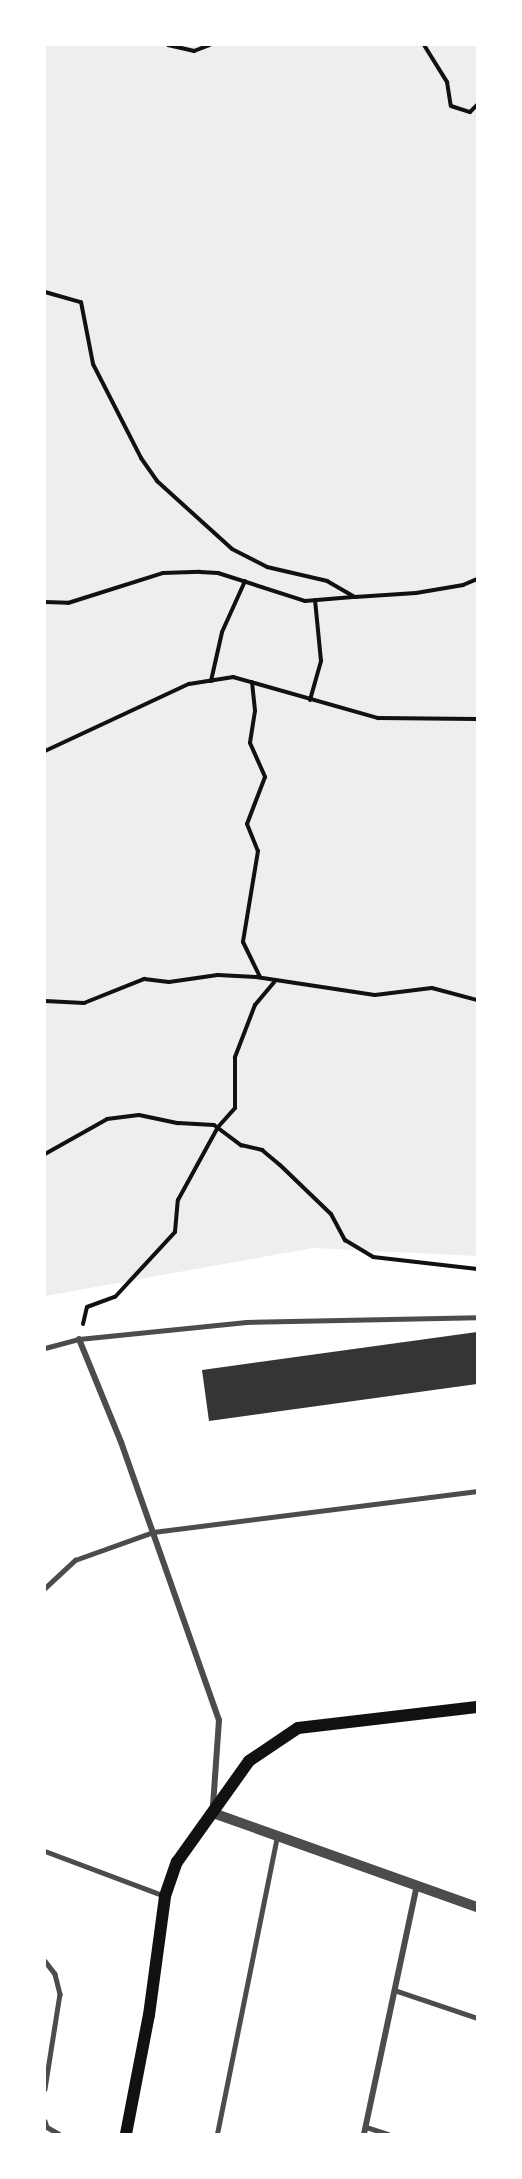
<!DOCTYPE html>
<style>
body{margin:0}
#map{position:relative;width:522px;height:2179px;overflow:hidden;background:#fff;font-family:"Sofia Sans Condensed",sans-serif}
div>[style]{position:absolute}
.green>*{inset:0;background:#eee}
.building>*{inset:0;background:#353535}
.path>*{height:4px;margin:-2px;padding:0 2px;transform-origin:2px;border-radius:2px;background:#111}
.service>*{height:4.5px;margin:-2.25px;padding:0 2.25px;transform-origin:2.25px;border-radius:2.25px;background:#4c4c4c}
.minor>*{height:6px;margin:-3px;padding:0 3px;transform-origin:3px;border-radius:3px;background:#4c4c4c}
.tertiary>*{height:10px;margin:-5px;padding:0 5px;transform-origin:5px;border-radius:5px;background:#4c4c4c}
.secondary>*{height:12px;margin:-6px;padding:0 6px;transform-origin:6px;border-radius:6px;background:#111}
span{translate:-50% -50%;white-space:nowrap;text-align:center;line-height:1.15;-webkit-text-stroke:6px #fff;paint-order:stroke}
.frame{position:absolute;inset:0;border:46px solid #fff;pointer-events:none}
</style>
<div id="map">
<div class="green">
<i style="clip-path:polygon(45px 45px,477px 45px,477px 1256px,313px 1248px,45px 1296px)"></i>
</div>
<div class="building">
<i style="clip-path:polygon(477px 1332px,477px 1384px,209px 1421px,202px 1370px)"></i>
</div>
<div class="path">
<i style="left:168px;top:45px;width:27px;rotate:13deg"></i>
<i style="left:194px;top:51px;width:17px;rotate:-21deg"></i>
<i style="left:424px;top:45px;width:44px;rotate:58.1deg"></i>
<i style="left:447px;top:82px;width:24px;rotate:81deg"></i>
<i style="left:451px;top:106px;width:20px;rotate:18deg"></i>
<i style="left:470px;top:112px;width:10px;rotate:-45deg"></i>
<i style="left:45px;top:292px;width:37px;rotate:16deg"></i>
<i style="left:81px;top:302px;width:63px;rotate:79deg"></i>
<i style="left:93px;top:364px;width:106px;rotate:62.9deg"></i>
<i style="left:141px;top:458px;width:28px;rotate:55deg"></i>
<i style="left:157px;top:481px;width:101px;rotate:42.2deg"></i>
<i style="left:232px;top:549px;width:39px;rotate:27deg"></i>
<i style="left:267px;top:567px;width:62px;rotate:13.1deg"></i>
<i style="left:327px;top:581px;width:32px;rotate:30deg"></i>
<i style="left:355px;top:597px;width:61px;rotate:-3.8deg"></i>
<i style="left:416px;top:593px;width:48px;rotate:-9.7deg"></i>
<i style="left:463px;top:585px;width:15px;rotate:-23deg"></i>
<i style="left:45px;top:602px;width:23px;rotate:2deg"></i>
<i style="left:68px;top:603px;width:100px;rotate:-17.5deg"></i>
<i style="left:163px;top:573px;width:37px;rotate:-2deg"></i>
<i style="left:200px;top:572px;width:18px;rotate:3deg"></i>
<i style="left:218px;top:573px;width:91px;rotate:17.8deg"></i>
<i style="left:305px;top:601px;width:48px;rotate:-4.8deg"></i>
<i style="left:211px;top:681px;width:50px;rotate:-77.3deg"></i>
<i style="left:222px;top:632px;width:56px;rotate:-65.7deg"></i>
<i style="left:252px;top:682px;width:29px;rotate:84deg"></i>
<i style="left:255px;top:711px;width:32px;rotate:99deg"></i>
<i style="left:250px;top:743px;width:37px;rotate:66deg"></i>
<i style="left:265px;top:777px;width:50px;rotate:111deg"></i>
<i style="left:247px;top:824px;width:29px;rotate:68deg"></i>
<i style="left:258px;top:851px;width:92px;rotate:99.4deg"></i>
<i style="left:243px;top:942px;width:39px;rotate:64deg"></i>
<i style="left:310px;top:700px;width:41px;rotate:-74.2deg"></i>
<i style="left:321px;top:661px;width:61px;rotate:-95.6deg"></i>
<i style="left:45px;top:751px;width:159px;rotate:-25deg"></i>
<i style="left:189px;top:684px;width:45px;rotate:-9deg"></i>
<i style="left:233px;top:677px;width:151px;rotate:15.8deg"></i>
<i style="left:378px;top:718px;width:99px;rotate:0.6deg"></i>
<i style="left:45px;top:1001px;width:39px;rotate:3deg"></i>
<i style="left:84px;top:1003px;width:65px;rotate:-21.8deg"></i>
<i style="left:144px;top:979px;width:25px;rotate:7deg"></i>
<i style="left:169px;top:982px;width:49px;rotate:-8.1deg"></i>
<i style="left:218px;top:975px;width:38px;rotate:3deg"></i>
<i style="left:256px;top:977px;width:120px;rotate:8.6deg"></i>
<i style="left:375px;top:995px;width:57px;rotate:-7deg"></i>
<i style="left:432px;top:988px;width:47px;rotate:14.9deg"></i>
<i style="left:45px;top:1154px;width:71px;rotate:-29.4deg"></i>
<i style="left:107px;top:1119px;width:32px;rotate:-7deg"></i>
<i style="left:139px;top:1115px;width:40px;rotate:12deg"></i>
<i style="left:178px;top:1123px;width:36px;rotate:3deg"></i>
<i style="left:214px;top:1125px;width:34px;rotate:37deg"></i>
<i style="left:241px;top:1145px;width:22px;rotate:13deg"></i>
<i style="left:262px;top:1150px;width:23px;rotate:40deg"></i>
<i style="left:280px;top:1165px;width:71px;rotate:43.9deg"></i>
<i style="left:331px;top:1214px;width:30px;rotate:62deg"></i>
<i style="left:345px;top:1240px;width:33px;rotate:31deg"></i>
<i style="left:373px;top:1257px;width:105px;rotate:6.6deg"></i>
<i style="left:83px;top:1324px;width:17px;rotate:-77deg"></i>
<i style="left:87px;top:1307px;width:30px;rotate:-20deg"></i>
<i style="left:115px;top:1297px;width:88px;rotate:-47.3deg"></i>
<i style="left:175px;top:1232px;width:32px;rotate:-85deg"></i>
<i style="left:178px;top:1200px;width:83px;rotate:-61.3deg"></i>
<i style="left:218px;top:1127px;width:25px;rotate:-48deg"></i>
<i style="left:235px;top:1108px;width:51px;rotate:-90deg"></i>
<i style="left:235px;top:1057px;width:56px;rotate:-69deg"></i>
<i style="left:255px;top:1005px;width:30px;rotate:-50deg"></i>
</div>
<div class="service">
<i style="left:45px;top:1348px;width:35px;rotate:-15deg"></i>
<i style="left:79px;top:1339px;width:168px;rotate:-5.8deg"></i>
<i style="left:246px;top:1322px;width:231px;rotate:-1.2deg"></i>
<i style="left:45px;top:1588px;width:41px;rotate:-43deg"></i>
<i style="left:75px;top:1560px;width:83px;rotate:-19.7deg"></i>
<i style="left:153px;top:1532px;width:327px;rotate:-7.2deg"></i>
<i style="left:45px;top:1851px;width:128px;rotate:20.6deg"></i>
<i style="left:45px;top:1961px;width:16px;rotate:52deg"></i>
<i style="left:55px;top:1974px;width:21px;rotate:76deg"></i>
<i style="left:60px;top:1994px;width:96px;rotate:99deg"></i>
<i style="left:394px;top:1990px;width:88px;rotate:18.6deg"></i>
<i style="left:45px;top:2121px;width:6px;rotate:72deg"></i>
<i style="left:47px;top:2127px;width:14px;rotate:30deg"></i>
<i style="left:366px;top:2127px;width:23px;rotate:18deg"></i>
<i style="left:217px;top:2134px;width:304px;rotate:-78.6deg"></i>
</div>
<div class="minor">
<i style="left:79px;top:1339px;width:111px;rotate:67.8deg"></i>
<i style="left:121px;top:1442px;width:295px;rotate:70.6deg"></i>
<i style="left:219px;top:1720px;width:86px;rotate:94deg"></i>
<i style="left:364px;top:2134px;width:255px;rotate:-78deg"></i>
</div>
<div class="tertiary">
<i style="left:213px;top:1813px;width:280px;rotate:19.6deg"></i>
</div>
<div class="secondary">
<i style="left:126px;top:2134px;width:121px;rotate:-79.1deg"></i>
<i style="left:149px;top:2015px;width:120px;rotate:-82.3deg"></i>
<i style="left:165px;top:1896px;width:36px;rotate:-71deg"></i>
<i style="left:177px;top:1862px;width:124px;rotate:-54.5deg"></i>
<i style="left:249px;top:1761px;width:59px;rotate:-34deg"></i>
<i style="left:298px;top:1728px;width:180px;rotate:-6.7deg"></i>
</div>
<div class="frame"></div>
</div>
